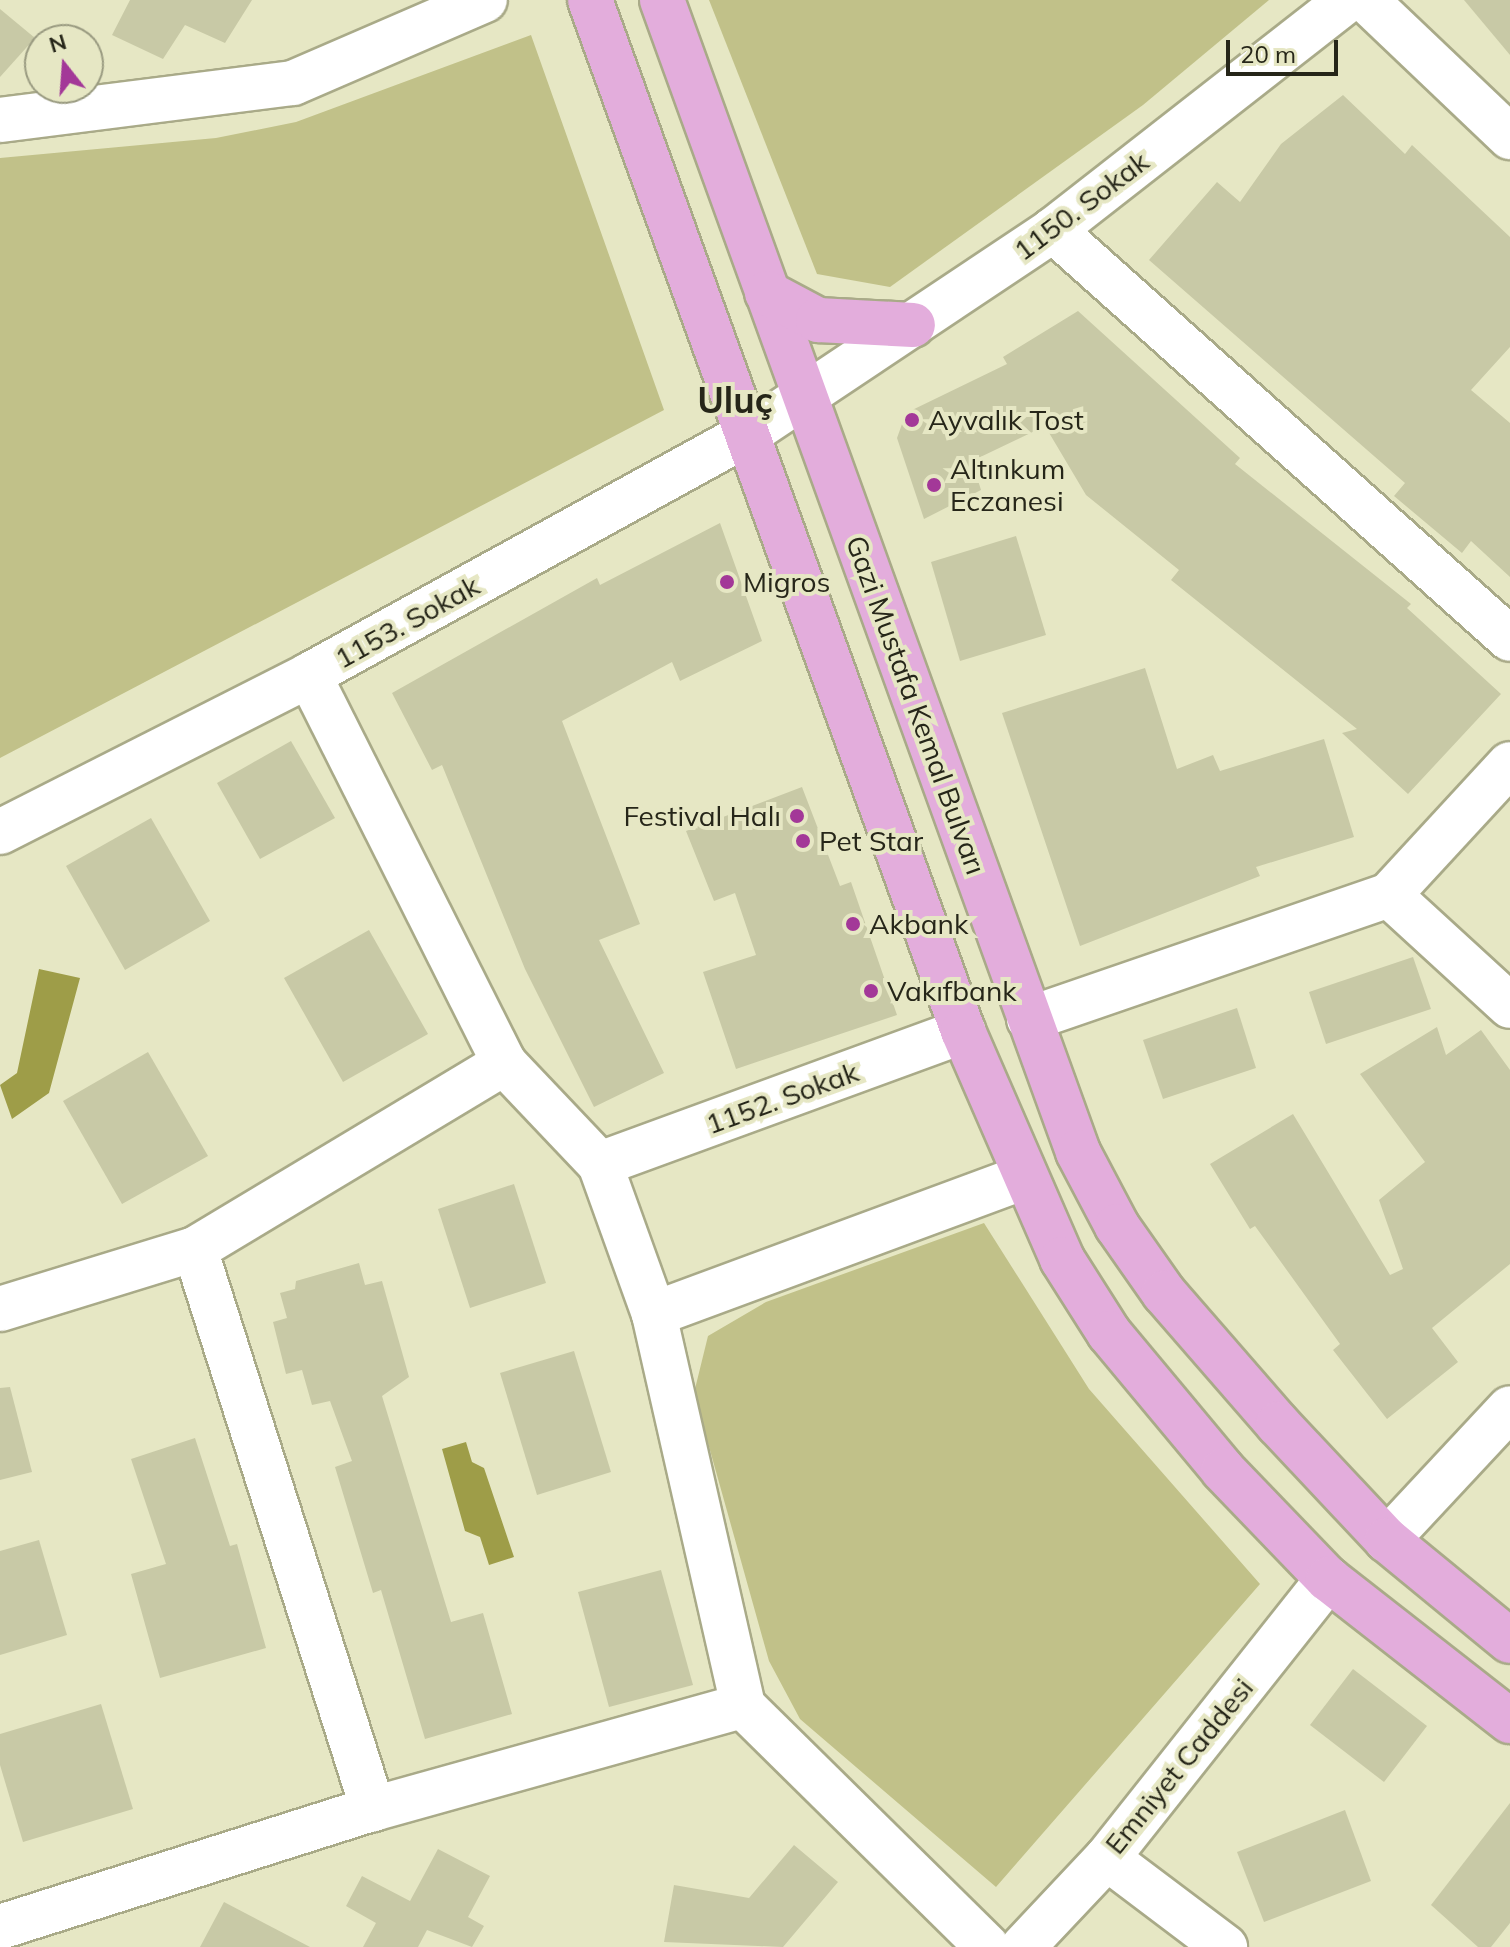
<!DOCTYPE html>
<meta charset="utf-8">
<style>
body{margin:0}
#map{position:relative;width:1510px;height:1947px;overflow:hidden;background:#e6e7c4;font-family:Mulish,sans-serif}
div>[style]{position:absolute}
.green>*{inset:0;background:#c1c189}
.water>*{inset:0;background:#9e9d48}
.building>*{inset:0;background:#c8c9a6}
.roads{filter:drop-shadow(2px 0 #a9aa88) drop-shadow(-2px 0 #a9aa88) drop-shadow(0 2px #a9aa88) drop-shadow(0 -2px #a9aa88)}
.minor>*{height:44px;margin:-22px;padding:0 22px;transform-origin:22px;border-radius:22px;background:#fff}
.major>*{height:44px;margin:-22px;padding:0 22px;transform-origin:22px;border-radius:22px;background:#e3addc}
.dots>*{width:22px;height:22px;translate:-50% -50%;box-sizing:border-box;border:4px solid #e6e7c4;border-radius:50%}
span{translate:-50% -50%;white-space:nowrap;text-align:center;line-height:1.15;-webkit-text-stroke:8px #e6e7c4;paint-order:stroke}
.street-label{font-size:28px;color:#262619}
.poi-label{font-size:28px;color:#262619}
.left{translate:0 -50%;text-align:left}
.right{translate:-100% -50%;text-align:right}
.district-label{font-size:36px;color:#262619;font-weight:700}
.north{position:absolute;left:24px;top:24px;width:80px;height:80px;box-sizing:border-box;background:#e6e7c4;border:2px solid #999a80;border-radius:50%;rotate:343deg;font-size:22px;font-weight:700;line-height:32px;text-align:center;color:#262619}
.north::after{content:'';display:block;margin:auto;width:28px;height:36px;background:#a33898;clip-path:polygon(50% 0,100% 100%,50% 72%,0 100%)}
.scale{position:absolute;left:1226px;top:40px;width:112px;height:36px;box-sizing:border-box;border:4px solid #262619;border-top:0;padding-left:10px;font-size:24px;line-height:28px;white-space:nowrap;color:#262619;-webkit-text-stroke:6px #e6e7c4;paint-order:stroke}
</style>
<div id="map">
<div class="green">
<i style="clip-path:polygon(709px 0,1269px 0,1143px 105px,890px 287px,817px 274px)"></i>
<i style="clip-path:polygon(531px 35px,664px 410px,0 758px,0 158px,216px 138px,296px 122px)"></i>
<i style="clip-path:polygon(984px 1223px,1089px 1389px,1260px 1584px,996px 1887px,800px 1719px,769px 1661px,694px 1393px,708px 1336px,766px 1302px)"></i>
</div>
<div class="water">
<i style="clip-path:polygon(39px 969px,80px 978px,49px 1093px,12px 1119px,0 1085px,17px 1073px)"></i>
<i style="clip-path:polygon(466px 1442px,472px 1462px,484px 1468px,514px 1557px,489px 1565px,480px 1537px,465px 1531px,442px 1449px)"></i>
</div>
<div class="building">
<i style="clip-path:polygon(130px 0,252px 0,225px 43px,185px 25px,163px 59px,112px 35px)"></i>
<i style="clip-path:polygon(1464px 0,1510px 0,1510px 55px)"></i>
<i style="clip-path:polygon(0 9px,35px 38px,0 77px)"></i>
<i style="clip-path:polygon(1343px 95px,1405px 154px,1412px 145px,1510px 237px,1510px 347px,1471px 390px,1510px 423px,1510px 577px,1471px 541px,1462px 553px,1394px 496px,1405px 483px,1149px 260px,1217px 182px,1240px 202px,1281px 144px)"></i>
<i style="clip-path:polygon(1078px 311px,1240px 458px,1235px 464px,1411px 604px,1407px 608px,1501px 694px,1408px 794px,1342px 733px,1357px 729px,1171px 580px,1179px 570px,1086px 495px,1045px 426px,972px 461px,981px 490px,924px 519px,897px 438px,906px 413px,1007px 364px,1003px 357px)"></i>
<i style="clip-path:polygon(720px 523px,762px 641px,680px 681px,672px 662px,562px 721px,640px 924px,599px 940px,664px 1073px,594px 1107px,525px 969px,442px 765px,432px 770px,392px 693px,597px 578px,600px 585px)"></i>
<i style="clip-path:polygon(1016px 536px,1046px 635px,960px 661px,931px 562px)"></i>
<i style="clip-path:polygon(1145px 668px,1177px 769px,1213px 755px,1220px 771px,1324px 739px,1354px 837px,1256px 867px,1260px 876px,1080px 946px,1002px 713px)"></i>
<i style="clip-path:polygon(291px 741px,335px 818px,260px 859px,217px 783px)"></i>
<i style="clip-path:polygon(802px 787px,840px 886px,851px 882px,897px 1015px,736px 1069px,703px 972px,756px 955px,735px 893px,714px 901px,686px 831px)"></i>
<i style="clip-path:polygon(151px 818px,210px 921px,125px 970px,66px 866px)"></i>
<i style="clip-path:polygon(369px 930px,428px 1034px,343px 1082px,284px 978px)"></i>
<i style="clip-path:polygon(1413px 957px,1431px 1009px,1326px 1044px,1309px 992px)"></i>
<i style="clip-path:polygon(1237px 1008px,1256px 1068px,1163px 1099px,1143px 1040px)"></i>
<i style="clip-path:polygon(1437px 1027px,1446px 1055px,1481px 1030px,1510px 1070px,1510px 1264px,1432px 1328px,1458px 1362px,1387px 1419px,1333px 1350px,1340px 1344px,1255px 1226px,1250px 1229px,1210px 1164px,1293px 1114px,1390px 1275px,1403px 1269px,1379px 1200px,1425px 1162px,1360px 1074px)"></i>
<i style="clip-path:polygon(148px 1052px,208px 1156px,122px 1204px,63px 1101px)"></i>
<i style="clip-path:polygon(514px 1184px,546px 1283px,470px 1308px,438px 1209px)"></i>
<i style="clip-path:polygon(359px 1263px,365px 1285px,382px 1281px,409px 1377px,382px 1396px,451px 1622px,483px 1613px,512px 1714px,425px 1739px,381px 1590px,373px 1593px,335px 1467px,352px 1461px,330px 1401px,312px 1405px,302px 1370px,286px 1374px,273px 1322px,287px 1318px,280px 1293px,295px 1289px,296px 1281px)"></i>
<i style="clip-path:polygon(574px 1351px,611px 1472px,537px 1495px,500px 1373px)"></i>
<i style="clip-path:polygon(10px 1387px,32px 1472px,0 1480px,0 1388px)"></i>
<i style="clip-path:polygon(195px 1438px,230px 1546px,237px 1544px,266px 1648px,160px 1678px,131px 1574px,166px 1564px,131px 1459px)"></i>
<i style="clip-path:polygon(39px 1540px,67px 1635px,0 1655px,0 1551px)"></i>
<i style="clip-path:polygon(661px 1570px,693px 1685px,609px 1707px,578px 1592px)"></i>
<i style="clip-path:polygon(1353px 1669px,1427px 1726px,1384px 1782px,1310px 1725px)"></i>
<i style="clip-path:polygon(101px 1704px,133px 1809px,23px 1842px,0 1765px,0 1734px)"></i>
<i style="clip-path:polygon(1510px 1803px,1510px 1923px,1491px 1947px,1478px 1947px,1431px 1905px)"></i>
<i style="clip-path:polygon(1345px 1810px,1371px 1881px,1264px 1922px,1237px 1852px)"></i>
<i style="clip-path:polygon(794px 1845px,838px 1882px,783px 1947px,664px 1942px,674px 1885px,749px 1898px)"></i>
<i style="clip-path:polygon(438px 1849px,490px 1876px,468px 1917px,484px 1926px,472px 1947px,427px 1930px,418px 1947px,363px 1947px,376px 1923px,346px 1906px,362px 1876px,410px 1901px)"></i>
<i style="clip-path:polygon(224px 1902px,310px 1947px,200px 1947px)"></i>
</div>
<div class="roads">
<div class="minor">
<i style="left:1366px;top:0;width:199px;rotate:43.6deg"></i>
<i style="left:0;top:120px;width:295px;rotate:-7.2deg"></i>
<i style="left:293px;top:83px;width:209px;rotate:-23.4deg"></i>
<i style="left:1053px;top:230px;width:613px;rotate:41.83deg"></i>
<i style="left:309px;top:675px;width:434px;rotate:63.3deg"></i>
<i style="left:504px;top:1063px;width:139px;rotate:46.5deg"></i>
<i style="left:600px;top:1164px;width:159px;rotate:70.2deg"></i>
<i style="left:654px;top:1314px;width:402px;rotate:77.2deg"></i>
<i style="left:743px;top:1706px;width:343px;rotate:44.6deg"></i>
<i style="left:0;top:832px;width:347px;rotate:-26.9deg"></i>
<i style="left:309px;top:675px;width:499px;rotate:-28.8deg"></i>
<i style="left:746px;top:435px;width:369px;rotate:-33.7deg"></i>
<i style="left:1053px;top:230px;width:373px;rotate:-38deg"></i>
<i style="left:1389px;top:895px;width:164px;rotate:42.5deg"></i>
<i style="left:1029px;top:1019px;width:381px;rotate:-19deg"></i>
<i style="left:1389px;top:895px;width:178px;rotate:-47.3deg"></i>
<i style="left:600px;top:1164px;width:387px;rotate:-20.1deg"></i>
<i style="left:195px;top:1249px;width:588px;rotate:72.37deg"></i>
<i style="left:0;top:1309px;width:204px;rotate:-17.1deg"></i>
<i style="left:195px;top:1249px;width:361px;rotate:-31deg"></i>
<i style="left:654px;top:1314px;width:392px;rotate:-20.3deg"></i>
<i style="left:1387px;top:1540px;width:180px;rotate:-47deg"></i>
<i style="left:1107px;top:1858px;width:148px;rotate:37deg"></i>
<i style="left:0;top:1927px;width:391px;rotate:-17.6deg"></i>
<i style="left:373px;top:1809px;width:384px;rotate:-15.6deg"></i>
<i style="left:1023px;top:1947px;width:122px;rotate:-46.7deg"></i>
<i style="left:1107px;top:1858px;width:356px;rotate:-51.6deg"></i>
</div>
<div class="major">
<i style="left:590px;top:0;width:1096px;rotate:70.11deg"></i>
<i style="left:963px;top:1031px;width:249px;rotate:66.5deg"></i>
<i style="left:1062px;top:1259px;width:88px;rotate:57.6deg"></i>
<i style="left:1109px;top:1333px;width:178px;rotate:50.2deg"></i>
<i style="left:1223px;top:1470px;width:151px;rotate:46.1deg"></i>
<i style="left:1328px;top:1579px;width:231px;rotate:38deg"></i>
<i style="left:662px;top:0;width:1225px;rotate:70.14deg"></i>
<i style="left:1078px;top:1152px;width:84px;rotate:62.2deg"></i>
<i style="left:1117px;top:1226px;width:82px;rotate:55deg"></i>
<i style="left:1164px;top:1293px;width:174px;rotate:49deg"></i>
<i style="left:1278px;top:1424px;width:159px;rotate:46.8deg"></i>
<i style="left:1387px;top:1540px;width:159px;rotate:39.4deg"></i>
<i style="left:767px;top:293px;width:58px;rotate:27.9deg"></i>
<i style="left:818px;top:320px;width:95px;rotate:3deg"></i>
</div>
</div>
<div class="dots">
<i style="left:912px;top:420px;background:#a33898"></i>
<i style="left:934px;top:485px;background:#a33898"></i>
<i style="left:727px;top:582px;background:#a33898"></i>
<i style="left:797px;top:816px;background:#a33898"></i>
<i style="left:803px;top:841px;background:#a33898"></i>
<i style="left:853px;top:924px;background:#a33898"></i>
<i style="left:871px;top:991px;background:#a33898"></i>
</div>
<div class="street-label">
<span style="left:1081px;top:206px;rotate:-37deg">1150. Sokak</span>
<span style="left:407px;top:622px;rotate:-29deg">1153. Sokak</span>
<span style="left:916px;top:705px;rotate:70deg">Gazi Mustafa Kemal Bulvarı</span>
<span style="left:782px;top:1098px;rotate:-20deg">1152. Sokak</span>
<span style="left:1179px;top:1766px;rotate:-51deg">Emniyet Caddesi</span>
</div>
<div class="poi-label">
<span class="left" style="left:928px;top:420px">Ayvalık Tost</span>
<span class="left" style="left:950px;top:485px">Altınkum<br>Eczanesi</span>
<span class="left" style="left:743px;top:582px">Migros</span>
<span class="right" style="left:781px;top:816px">Festival Halı</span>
<span class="left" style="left:819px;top:841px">Pet Star</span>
<span class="left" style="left:869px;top:924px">Akbank</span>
<span class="left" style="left:887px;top:991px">Vakıfbank</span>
</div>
<div class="district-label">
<span style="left:735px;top:400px">Uluç</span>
</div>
<div class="north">N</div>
<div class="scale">20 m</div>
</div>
